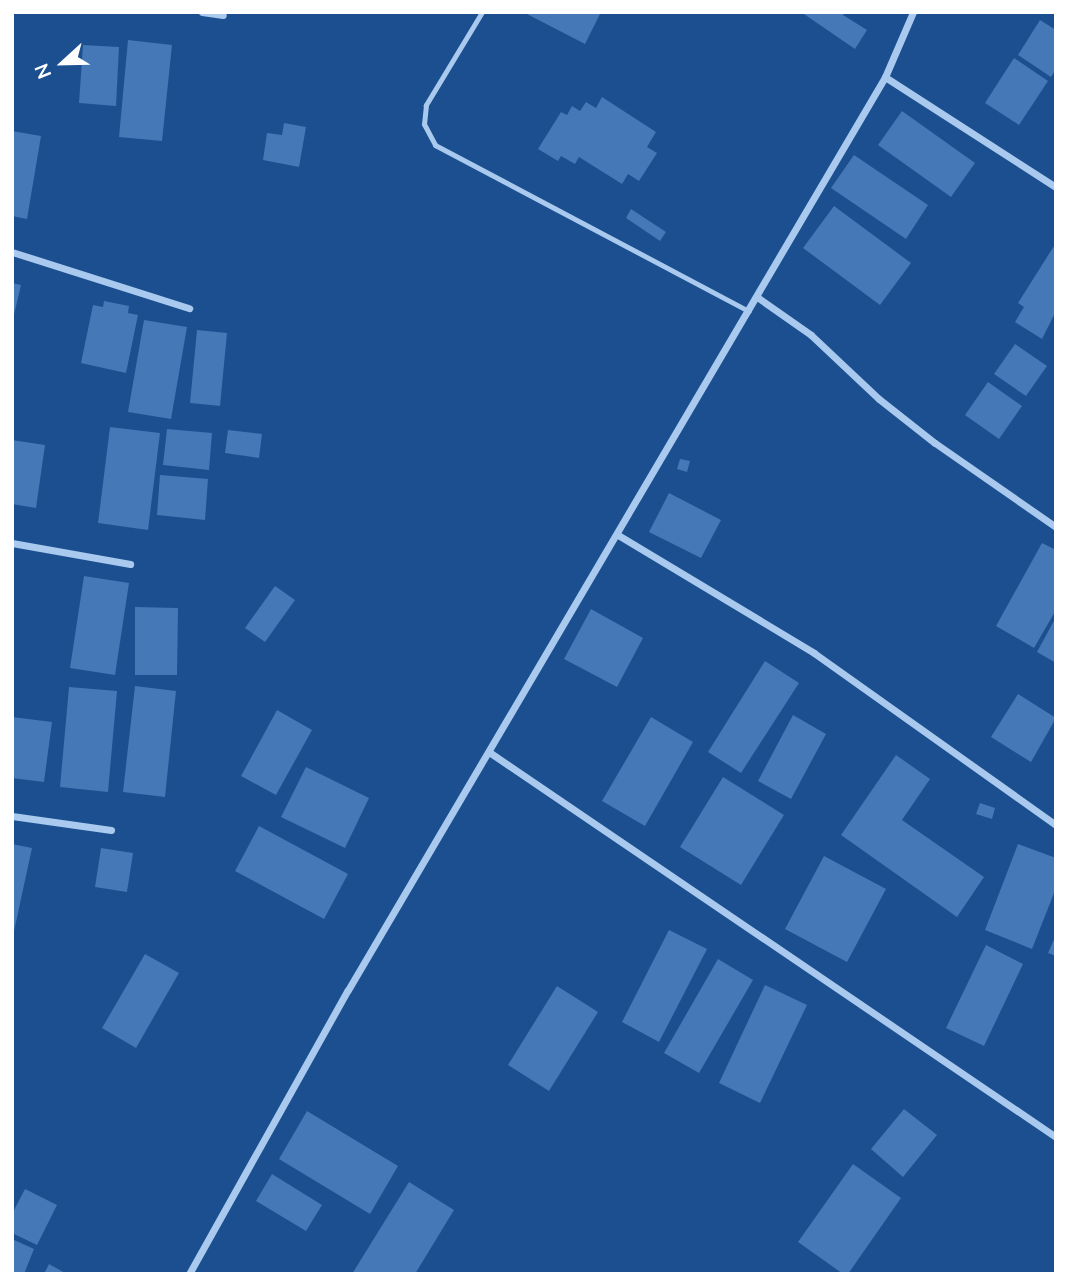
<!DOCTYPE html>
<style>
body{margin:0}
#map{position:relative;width:1068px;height:1286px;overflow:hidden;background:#1b4f8f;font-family:"Nunito Sans",sans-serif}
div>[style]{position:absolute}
.building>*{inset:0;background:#4478b7}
.service>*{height:5px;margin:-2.5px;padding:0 2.5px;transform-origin:2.5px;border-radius:2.5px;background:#a9c9ee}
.minor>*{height:7px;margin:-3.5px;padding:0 3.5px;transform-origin:3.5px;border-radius:3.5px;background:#a9c9ee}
span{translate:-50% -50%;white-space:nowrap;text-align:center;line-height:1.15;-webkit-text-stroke:6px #1b4f8f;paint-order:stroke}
.frame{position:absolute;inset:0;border:14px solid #fff;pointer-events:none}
.north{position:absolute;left:28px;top:28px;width:70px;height:70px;-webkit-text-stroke:5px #1b4f8f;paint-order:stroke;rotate:248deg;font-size:19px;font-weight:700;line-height:28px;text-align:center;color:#fff}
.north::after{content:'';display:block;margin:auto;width:24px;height:32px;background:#fff;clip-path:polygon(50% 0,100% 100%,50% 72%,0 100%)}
</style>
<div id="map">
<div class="building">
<i style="clip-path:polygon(523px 12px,601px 12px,585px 44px)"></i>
<i style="clip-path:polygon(801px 12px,845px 12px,843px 15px,867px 30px,855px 49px)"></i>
<i style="clip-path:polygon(1040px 20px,1056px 30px,1056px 69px,1051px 77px,1018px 55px)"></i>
<i style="clip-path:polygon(128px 40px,172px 45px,162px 141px,119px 137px)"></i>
<i style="clip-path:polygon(83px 45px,119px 47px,116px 106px,79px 103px)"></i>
<i style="clip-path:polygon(1014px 58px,1048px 81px,1019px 125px,985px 103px)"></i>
<i style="clip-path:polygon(602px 97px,656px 132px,647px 147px,657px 153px,639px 181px,628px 174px,622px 184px,579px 157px,575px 164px,561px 156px,558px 161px,538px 149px,561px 112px,567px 115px,572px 106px,580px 111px,586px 102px,596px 108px)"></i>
<i style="clip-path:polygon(902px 111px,975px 163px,951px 197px,878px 145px)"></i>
<i style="clip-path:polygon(284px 123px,306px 127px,299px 167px,263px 160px,267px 133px,282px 135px)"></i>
<i style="clip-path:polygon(12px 131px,41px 136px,27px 219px,12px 216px)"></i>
<i style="clip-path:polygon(854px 155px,928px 205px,906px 239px,831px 188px)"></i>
<i style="clip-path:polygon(834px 206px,911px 263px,880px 305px,803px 248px)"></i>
<i style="clip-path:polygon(631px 209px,666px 232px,660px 241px,626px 218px)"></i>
<i style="clip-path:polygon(1054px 246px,1056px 311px,1042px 339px,1015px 322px,1024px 307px,1018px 303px)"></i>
<i style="clip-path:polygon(12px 283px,21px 285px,13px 319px,12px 319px)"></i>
<i style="clip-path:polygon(104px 301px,129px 306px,128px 313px,138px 315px,126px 373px,81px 363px,93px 305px,103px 307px)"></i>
<i style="clip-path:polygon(144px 320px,187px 327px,171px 419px,128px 412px)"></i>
<i style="clip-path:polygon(197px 330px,227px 333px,220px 406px,190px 403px)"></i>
<i style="clip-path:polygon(1015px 344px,1047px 366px,1026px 396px,994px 374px)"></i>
<i style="clip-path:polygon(988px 382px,1022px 406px,999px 439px,965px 415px)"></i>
<i style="clip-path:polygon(110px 427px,160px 433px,148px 530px,98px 523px)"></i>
<i style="clip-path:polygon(167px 429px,212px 433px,209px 470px,163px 465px)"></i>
<i style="clip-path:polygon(228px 430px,262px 434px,259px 458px,225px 453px)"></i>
<i style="clip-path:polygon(12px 440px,45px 445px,36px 508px,12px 504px)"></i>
<i style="clip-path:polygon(680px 459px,690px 461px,687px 472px,677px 469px)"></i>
<i style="clip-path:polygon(160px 475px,208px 479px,205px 520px,157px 515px)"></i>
<i style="clip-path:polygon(669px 493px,721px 520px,701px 558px,649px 532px)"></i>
<i style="clip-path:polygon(1042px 543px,1056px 550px,1056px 610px,1034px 648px,996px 626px)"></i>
<i style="clip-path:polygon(84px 576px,129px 583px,115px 675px,70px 668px)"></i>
<i style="clip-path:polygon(275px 586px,295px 600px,265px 642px,245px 628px)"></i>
<i style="clip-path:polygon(135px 607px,178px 608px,177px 675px,135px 675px)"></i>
<i style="clip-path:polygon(591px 609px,643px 638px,617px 687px,564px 659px)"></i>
<i style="clip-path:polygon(1056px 617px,1056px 663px,1037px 652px)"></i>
<i style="clip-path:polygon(765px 661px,799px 683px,741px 773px,708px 752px)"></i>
<i style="clip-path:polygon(135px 686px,176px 691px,165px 797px,123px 792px)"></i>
<i style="clip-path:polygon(69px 687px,117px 691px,108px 792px,60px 787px)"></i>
<i style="clip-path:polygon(1018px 694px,1056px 718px,1031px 762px,991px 737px)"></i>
<i style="clip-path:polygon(277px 710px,312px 730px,276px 795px,241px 776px)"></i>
<i style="clip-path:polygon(793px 715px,826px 734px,791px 799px,758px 781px)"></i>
<i style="clip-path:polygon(12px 717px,52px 722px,44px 782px,12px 778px)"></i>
<i style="clip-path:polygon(651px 717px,693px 742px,645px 826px,602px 801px)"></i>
<i style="clip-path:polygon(896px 755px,930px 779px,902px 820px,984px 877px,957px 917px,841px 835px)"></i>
<i style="clip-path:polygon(306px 767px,369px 798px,345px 848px,281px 817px)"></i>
<i style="clip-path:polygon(723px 777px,784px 815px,741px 885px,680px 847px)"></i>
<i style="clip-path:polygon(980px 803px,995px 808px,992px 819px,976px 814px)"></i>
<i style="clip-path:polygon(259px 826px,348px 874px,324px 919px,235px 871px)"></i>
<i style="clip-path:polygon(12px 844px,32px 848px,13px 936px,12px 936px)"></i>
<i style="clip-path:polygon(1018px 844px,1056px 858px,1056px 888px,1032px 949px,985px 930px)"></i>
<i style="clip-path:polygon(101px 848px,133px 853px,127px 892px,95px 887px)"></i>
<i style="clip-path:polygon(824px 856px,886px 889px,847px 962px,785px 929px)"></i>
<i style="clip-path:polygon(669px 930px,707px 949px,659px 1042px,622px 1022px)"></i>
<i style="clip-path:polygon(1056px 935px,1056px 956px,1048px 953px)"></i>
<i style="clip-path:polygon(986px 945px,1023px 964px,984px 1046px,946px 1028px)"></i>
<i style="clip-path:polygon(145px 954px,179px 973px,136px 1048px,102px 1028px)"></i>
<i style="clip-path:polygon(718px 959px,753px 980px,699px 1073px,664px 1053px)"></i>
<i style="clip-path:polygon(765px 985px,807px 1005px,760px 1103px,719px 1083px)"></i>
<i style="clip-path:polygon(557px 986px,598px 1012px,549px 1091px,508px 1065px)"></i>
<i style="clip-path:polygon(904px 1109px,937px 1135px,903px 1177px,871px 1149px)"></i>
<i style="clip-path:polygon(307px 1111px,398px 1166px,370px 1214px,279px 1159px)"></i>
<i style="clip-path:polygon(853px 1164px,901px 1198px,848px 1274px,843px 1274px,798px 1242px)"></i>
<i style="clip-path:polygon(272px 1174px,322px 1205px,306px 1231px,256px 1201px)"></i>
<i style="clip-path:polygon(409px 1182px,454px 1210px,415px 1274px,352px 1274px)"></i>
<i style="clip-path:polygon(25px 1189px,57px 1205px,37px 1245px,12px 1233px,12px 1214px)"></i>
<i style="clip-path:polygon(12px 1239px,34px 1249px,24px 1274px,12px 1274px)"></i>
<i style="clip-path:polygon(49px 1264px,67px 1274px,44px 1274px)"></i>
</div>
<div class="service">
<i style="left:482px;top:12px;width:109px;rotate:121.1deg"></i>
<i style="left:426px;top:105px;width:19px;rotate:96deg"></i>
<i style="left:424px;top:124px;width:24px;rotate:62deg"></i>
<i style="left:435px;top:145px;width:355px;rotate:27.9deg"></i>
</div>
<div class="minor">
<i style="left:202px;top:12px;width:21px;rotate:8deg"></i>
<i style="left:885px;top:77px;width:203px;rotate:32.8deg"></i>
<i style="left:12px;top:252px;width:186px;rotate:17.6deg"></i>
<i style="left:757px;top:297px;width:66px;rotate:35.1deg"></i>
<i style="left:811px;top:335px;width:93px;rotate:43.3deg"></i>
<i style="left:879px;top:399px;width:71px;rotate:38.2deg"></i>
<i style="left:935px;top:443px;width:147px;rotate:34.8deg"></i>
<i style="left:618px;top:535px;width:229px;rotate:31deg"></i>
<i style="left:814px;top:653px;width:297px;rotate:35.4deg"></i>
<i style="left:12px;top:543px;width:120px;rotate:10.1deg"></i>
<i style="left:489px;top:752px;width:685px;rotate:34.18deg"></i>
<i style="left:12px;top:816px;width:100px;rotate:8deg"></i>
<i style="left:189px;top:1274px;width:325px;rotate:-60.8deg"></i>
<i style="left:348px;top:990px;width:1059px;rotate:-59.54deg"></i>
<i style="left:885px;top:77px;width:71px;rotate:-66.7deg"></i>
</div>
<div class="frame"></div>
<div class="north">N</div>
</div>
